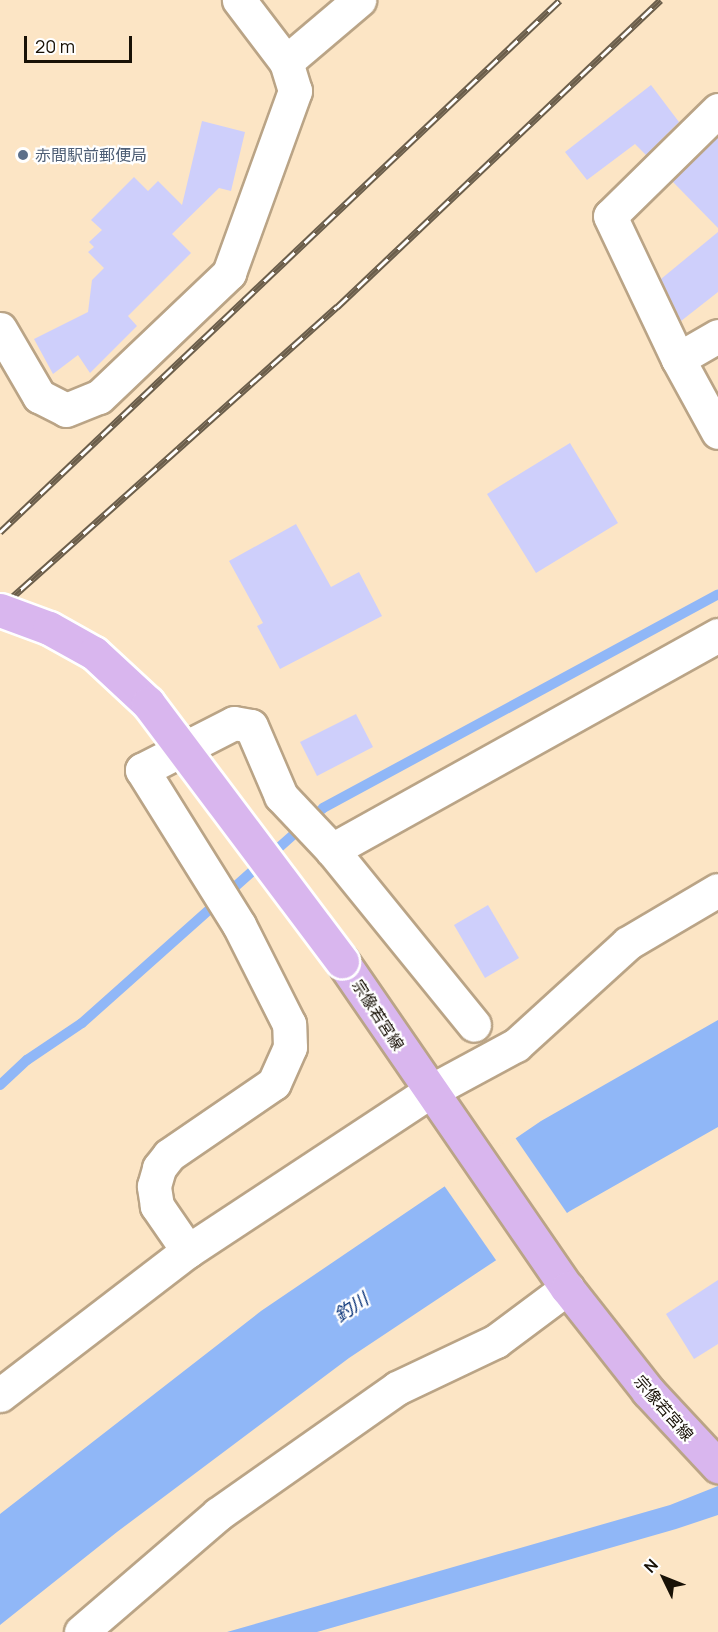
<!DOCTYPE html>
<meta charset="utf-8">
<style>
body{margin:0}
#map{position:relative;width:718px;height:1632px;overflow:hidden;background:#fce5c5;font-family:Manrope,"Noto Sans JP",sans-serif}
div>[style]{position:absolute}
.water>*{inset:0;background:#90b7f7}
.pier>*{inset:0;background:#fce5c5}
.stream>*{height:10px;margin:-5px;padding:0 5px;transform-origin:5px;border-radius:5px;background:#90b7f7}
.building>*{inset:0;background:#cecffb}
.roads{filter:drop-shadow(2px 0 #baa486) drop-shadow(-2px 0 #baa486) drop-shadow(0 2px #baa486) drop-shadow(0 -2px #baa486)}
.minor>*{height:33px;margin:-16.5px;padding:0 16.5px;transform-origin:16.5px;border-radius:16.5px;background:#fff}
.major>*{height:33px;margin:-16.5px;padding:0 16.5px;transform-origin:16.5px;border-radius:16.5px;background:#d9b6ee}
.rail>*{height:7px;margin-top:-3.5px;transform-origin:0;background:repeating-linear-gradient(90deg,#fff 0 14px,#6b5e4b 0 28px);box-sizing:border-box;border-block:2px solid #6b5e4b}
.bridges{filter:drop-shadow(2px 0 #fff) drop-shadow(-2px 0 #fff) drop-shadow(0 2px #fff) drop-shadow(0 -2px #fff)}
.major-bridge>*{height:33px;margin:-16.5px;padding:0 16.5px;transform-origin:16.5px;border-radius:16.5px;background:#d9b6ee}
.dots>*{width:16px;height:16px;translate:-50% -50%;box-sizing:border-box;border:3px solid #fff;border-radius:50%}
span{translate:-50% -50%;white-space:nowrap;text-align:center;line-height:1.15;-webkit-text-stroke:4.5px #fff;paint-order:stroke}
.service-label{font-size:16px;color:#4e5e75}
.left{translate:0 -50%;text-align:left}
.street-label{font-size:16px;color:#181106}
.water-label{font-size:18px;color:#002c74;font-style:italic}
.north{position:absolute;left:634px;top:1548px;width:60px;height:60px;-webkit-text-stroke:4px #fff;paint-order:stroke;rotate:313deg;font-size:16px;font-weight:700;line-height:24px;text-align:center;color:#181106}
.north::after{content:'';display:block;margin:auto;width:21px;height:27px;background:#181106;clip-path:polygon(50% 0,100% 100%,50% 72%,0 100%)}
.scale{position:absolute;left:24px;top:36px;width:108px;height:27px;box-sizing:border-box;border:3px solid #181106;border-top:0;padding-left:8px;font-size:18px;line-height:21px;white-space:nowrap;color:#181106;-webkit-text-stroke:4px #fff;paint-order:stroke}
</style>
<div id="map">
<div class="water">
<i style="clip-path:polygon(718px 1020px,718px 1127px,570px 1211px,349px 1358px,117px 1532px,0 1625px,0 1514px,261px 1311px,541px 1121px)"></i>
<i style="clip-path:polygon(718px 1486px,718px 1515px,676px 1529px,317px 1632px,227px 1632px,670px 1505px)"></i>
</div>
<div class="pier">
<i style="clip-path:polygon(514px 1136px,569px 1216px,498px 1263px,443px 1184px)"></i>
</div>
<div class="stream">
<i style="left:0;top:1085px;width:37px;rotate:-43deg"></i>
<i style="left:27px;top:1060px;width:66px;rotate:-33.9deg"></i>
<i style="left:82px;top:1023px;width:323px;rotate:-41.7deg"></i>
<i style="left:323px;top:808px;width:449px;rotate:-28.4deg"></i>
</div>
<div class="building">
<i style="clip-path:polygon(651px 85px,679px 122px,646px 155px,635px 144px,587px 180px,565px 152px)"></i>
<i style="clip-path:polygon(202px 121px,245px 132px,231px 191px,219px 188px,172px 234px,191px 253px,128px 316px,137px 326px,90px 373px,78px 355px,53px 374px,34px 339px,88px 312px,92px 280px,104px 268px,88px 252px,94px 247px,89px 242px,102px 230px,91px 220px,134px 177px,148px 191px,158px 181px,182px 205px)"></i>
<i style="clip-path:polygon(718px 136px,718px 228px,672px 181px)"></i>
<i style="clip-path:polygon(718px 232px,718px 292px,681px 321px,661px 279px)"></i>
<i style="clip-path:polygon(570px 443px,618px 523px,536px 573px,487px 494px)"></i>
<i style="clip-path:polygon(296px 524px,331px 587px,359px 572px,382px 616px,280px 669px,257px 626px,263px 623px,229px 561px)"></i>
<i style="clip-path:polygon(356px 714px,373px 747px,317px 776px,300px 742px)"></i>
<i style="clip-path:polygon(488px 905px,519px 958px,485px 978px,454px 925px)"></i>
<i style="clip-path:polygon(718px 1280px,718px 1344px,694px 1359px,666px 1314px)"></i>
</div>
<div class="roads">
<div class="minor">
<i style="left:286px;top:62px;width:96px;rotate:-40.3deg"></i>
<i style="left:718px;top:110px;width:151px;rotate:135.5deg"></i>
<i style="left:610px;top:216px;width:158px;rotate:64.6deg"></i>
<i style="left:678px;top:359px;width:83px;rotate:61.3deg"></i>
<i style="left:0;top:329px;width:78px;rotate:59.8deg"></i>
<i style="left:39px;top:396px;width:30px;rotate:27deg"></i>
<i style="left:66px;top:410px;width:35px;rotate:-22deg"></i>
<i style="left:99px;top:397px;width:180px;rotate:-43.6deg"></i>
<i style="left:229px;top:273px;width:194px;rotate:-70.1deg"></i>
<i style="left:295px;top:91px;width:30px;rotate:-107deg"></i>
<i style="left:286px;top:62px;width:78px;rotate:-127.2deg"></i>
<i style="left:678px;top:359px;width:46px;rotate:-29.9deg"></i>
<i style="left:332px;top:850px;width:442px;rotate:-29.1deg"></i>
<i style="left:188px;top:1251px;width:55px;rotate:-124.6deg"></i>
<i style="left:157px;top:1206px;width:20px;rotate:-99deg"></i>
<i style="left:154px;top:1186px;width:19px;rotate:-74deg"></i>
<i style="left:159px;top:1168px;width:16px;rotate:-52deg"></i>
<i style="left:169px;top:1155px;width:127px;rotate:-34.4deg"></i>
<i style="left:274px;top:1083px;width:39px;rotate:-66deg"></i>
<i style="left:290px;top:1047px;width:23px;rotate:-92deg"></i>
<i style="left:289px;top:1024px;width:111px;rotate:-116.8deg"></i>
<i style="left:239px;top:925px;width:183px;rotate:-122deg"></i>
<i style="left:142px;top:770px;width:103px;rotate:-27.1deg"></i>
<i style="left:234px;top:723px;width:17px;rotate:10deg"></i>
<i style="left:251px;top:726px;width:76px;rotate:66.8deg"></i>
<i style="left:281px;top:796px;width:74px;rotate:46.6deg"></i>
<i style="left:332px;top:850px;width:225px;rotate:50.9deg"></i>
<i style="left:0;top:1395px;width:237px;rotate:-37.5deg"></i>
<i style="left:188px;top:1251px;width:289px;rotate:-33.4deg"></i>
<i style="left:429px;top:1092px;width:99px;rotate:-28.4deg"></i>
<i style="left:516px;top:1045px;width:151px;rotate:-42.3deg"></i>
<i style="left:628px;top:943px;width:104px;rotate:-30.5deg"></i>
<i style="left:81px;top:1632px;width:181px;rotate:-40.7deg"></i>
<i style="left:218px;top:1514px;width:219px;rotate:-35.1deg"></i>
<i style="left:397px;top:1388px;width:110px;rotate:-25.4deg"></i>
<i style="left:496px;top:1341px;width:89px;rotate:-36.7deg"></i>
</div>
<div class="major">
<i style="left:342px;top:961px;width:397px;rotate:55.5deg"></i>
<i style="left:567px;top:1288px;width:131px;rotate:51.8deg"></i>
<i style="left:648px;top:1391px;width:103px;rotate:47deg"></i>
</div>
</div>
<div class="rail">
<i style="left:0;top:532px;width:772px;rotate:-43.53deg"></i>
<i style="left:0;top:608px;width:452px;rotate:-41.8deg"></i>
<i style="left:337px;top:307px;width:446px;rotate:-43.5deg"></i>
</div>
<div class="bridges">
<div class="major-bridge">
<i style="left:0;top:610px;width:52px;rotate:20.2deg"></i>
<i style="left:49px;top:628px;width:51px;rotate:29.1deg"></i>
<i style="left:94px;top:653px;width:74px;rotate:42.8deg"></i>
<i style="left:148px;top:703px;width:323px;rotate:53.1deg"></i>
</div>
</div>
<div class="dots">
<i style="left:23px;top:155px;background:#5c6f8a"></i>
</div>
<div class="service-label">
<span class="left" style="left:35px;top:155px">赤間駅前郵便局</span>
</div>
<div class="street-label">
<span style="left:378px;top:1015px;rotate:57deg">宗像若宮線</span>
<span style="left:664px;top:1408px;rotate:49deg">宗像若宮線</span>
</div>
<div class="water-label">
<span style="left:351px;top:1307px;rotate:-34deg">釣川</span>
</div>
<div class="north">N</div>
<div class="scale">20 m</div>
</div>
